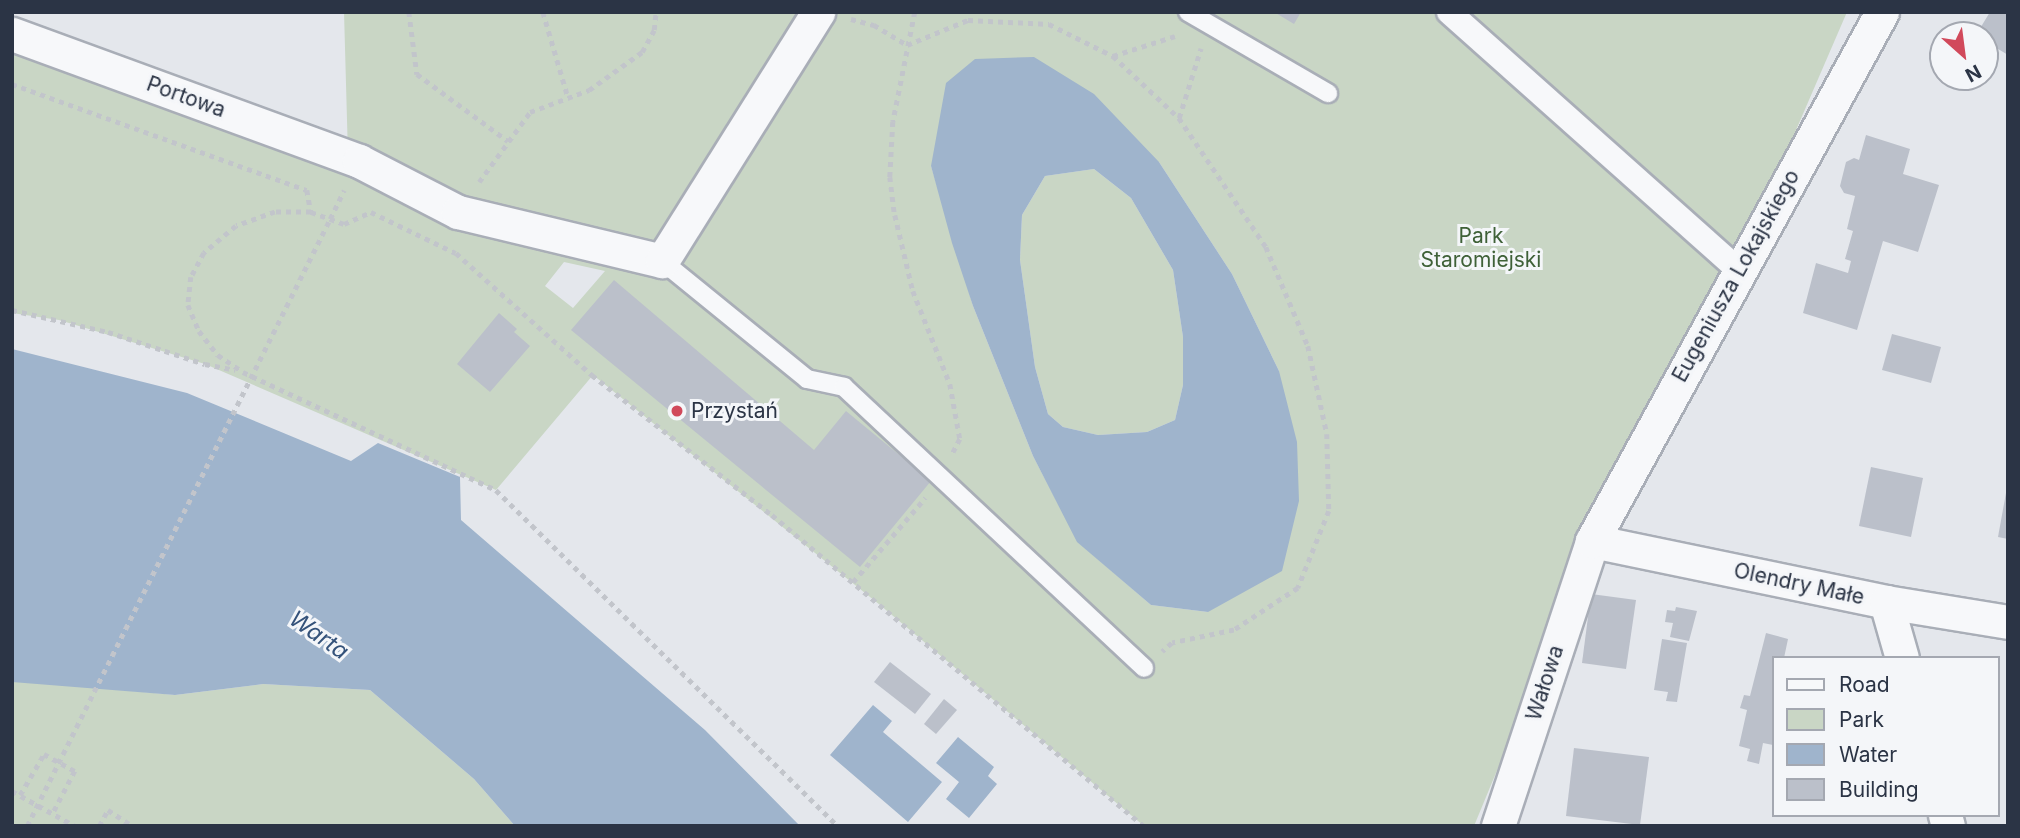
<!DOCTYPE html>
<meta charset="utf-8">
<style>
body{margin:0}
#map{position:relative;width:2020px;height:838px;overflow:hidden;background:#e4e7ec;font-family:Inter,sans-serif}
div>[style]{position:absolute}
.green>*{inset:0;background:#c9d6c5}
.water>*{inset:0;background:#9fb4cc}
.building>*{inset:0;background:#bbc0ca}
.path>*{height:4.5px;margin-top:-2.25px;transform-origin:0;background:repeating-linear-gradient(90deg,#c2c5cb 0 5px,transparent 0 10px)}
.roads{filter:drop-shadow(2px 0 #a9aeb7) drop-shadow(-2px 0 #a9aeb7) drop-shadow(0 2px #a9aeb7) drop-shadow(0 -2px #a9aeb7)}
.service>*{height:18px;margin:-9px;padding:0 9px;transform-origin:9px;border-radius:9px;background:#f7f8fa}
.pedestrian>*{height:24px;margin:-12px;padding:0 12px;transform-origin:12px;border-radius:12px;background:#f7f8fa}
.minor>*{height:33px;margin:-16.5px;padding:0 16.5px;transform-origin:16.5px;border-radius:16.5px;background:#f7f8fa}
.path-bridge>*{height:4.5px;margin-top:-2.25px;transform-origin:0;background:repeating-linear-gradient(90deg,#c2c5cb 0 5px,transparent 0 10px)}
.dots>*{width:19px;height:19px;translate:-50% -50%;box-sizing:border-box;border:4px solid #f4f6f9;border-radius:50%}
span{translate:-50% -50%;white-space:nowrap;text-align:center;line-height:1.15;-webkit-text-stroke:6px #f4f6f9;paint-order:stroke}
.street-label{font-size:21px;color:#2b3445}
.park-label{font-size:21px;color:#3f6138}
.poi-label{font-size:21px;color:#2b3445}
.left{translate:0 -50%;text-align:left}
.water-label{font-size:23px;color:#34527a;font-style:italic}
.frame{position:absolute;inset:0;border:14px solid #2b3445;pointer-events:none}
.legend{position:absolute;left:1772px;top:656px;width:228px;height:161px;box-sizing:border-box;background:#f4f6f9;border:2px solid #a4a8b1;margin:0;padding:9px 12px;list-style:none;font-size:21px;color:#2b3445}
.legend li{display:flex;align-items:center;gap:14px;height:35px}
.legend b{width:35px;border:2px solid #a4a8b1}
.north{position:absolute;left:1929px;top:21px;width:70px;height:70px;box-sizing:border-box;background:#f4f6f9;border:2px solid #a4a8b1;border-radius:50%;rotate:152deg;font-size:19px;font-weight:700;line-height:28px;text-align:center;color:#2b3445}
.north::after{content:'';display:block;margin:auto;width:24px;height:32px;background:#d1495b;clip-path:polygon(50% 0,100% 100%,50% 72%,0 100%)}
</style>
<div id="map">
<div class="green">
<i style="clip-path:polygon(evenodd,344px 12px,1847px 12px,1745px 248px,1592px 541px,1474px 826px,1144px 826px,880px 605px,593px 375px,496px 490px,205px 364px,59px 320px,12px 313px,12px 34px,348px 156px,344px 12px,1159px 162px,1232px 274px,1279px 371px,1208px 612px,1151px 605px,1078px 542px,1033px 456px,973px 306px,931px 166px,1159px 162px,344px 12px,564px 262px,605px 271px,573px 308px,545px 286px,564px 262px)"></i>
<i style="clip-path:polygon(1094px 169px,1131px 198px,1173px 270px,1183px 337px,1183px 385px,1175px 420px,1147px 432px,1098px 435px,1063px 427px,1048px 414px,1035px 367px,1020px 260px,1022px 215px,1045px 176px)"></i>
<i style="clip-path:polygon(25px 681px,175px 695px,263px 684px,370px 690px,474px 779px,515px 826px,12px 826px,12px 682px)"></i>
</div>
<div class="water">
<i style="clip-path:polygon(evenodd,1034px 57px,1094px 94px,1159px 162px,1232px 274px,1279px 371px,1297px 442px,1299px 501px,1282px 571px,1208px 612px,1151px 605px,1077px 542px,1033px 456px,973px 306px,952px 243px,931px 166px,946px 83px,975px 59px,1034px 57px,1094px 169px,1131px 198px,1173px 270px,1183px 337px,1183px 385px,1175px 420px,1147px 432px,1098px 435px,1063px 427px,1048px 414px,1035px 367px,1020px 260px,1022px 215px,1045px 176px,1094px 169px)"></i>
<i style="clip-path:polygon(12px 349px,187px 393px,351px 461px,378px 443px,460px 477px,461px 520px,705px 730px,800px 826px,515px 826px,474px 779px,370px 690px,263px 684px,175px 695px,12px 682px)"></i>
<i style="clip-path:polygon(873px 705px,892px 721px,883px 732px,942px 782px,908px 822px,830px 755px)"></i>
<i style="clip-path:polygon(958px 737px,994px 767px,988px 776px,997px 784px,969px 818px,946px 799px,959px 782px,936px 763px)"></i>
</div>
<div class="building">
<i style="clip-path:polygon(1274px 12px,1301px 12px,1294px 24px)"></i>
<i style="clip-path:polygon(1990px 12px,2008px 12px,2008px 55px,1985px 41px,1985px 35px,1976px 35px)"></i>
<i style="clip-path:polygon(1866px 135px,1910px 149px,1903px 174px,1939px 185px,1918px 252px,1883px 241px,1857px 330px,1803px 313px,1816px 263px,1848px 273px,1851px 261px,1845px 259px,1853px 231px,1847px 229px,1855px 196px,1844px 193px,1840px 186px,1846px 162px,1854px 158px,1859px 160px)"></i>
<i style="clip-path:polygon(614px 280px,814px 450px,846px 411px,931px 481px,860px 567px,571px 330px)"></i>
<i style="clip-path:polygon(499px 313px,517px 329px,514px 332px,530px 346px,490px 392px,457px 364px)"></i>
<i style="clip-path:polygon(1892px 334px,1941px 347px,1931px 383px,1882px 370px)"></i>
<i style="clip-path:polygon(1871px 467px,1923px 478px,1911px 537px,1859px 526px)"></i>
<i style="clip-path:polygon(2006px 493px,2008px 493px,2008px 539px,1998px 537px)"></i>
<i style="clip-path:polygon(1591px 594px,1636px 600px,1626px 669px,1582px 663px)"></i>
<i style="clip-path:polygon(1676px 607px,1697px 611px,1689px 641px,1670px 637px,1673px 623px,1665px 622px,1667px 610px,1675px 611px)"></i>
<i style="clip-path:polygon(1766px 633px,1788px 639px,1784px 658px,1773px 658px,1773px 745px,1763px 743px,1759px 764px,1747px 761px,1750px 749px,1739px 746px,1747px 710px,1740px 708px,1744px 695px,1750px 696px)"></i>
<i style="clip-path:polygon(1662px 639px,1687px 643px,1677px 702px,1666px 701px,1668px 692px,1654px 690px)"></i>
<i style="clip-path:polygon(890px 662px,931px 694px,915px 714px,874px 682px)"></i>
<i style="clip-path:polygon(944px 699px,957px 710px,936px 734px,924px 724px)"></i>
<i style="clip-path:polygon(1574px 748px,1649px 757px,1640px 825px,1566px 816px)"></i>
</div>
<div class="path">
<i style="left:409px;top:12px;width:63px;rotate:82.6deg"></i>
<i style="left:417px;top:74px;width:113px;rotate:36.4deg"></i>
<i style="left:543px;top:12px;width:89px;rotate:73.6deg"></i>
<i style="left:915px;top:12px;width:112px;rotate:101.3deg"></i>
<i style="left:893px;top:122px;width:55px;rotate:93.1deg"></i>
<i style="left:890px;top:177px;width:38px;rotate:83deg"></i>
<i style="left:895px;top:215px;width:78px;rotate:76.7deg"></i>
<i style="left:913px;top:291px;width:100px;rotate:68.3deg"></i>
<i style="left:950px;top:384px;width:56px;rotate:79.7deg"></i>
<i style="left:960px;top:439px;width:18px;rotate:117deg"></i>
<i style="left:851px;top:19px;width:24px;rotate:15deg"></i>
<i style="left:874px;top:25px;width:39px;rotate:31deg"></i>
<i style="left:907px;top:45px;width:66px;rotate:-22.3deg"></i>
<i style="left:968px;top:20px;width:81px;rotate:2.8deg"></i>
<i style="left:1049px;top:24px;width:72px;rotate:26.6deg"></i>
<i style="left:1113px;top:56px;width:91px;rotate:43.2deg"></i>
<i style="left:1179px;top:118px;width:156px;rotate:56deg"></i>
<i style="left:1266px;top:247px;width:108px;rotate:67deg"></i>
<i style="left:1308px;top:346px;width:90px;rotate:77.8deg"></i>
<i style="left:1327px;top:434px;width:77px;rotate:88.5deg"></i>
<i style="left:1329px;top:511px;width:83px;rotate:111.9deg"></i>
<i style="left:1298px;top:588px;width:77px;rotate:146.7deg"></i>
<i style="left:1234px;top:630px;width:63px;rotate:168.2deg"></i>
<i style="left:1172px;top:643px;width:13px;rotate:138deg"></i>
<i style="left:1113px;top:56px;width:65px;rotate:-17.9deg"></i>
<i style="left:12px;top:84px;width:313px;rotate:19.8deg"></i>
<i style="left:307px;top:190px;width:22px;rotate:80deg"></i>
<i style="left:311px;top:212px;width:35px;rotate:20deg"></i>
<i style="left:344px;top:224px;width:30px;rotate:-24deg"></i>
<i style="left:371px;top:212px;width:94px;rotate:25.8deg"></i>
<i style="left:456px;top:253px;width:183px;rotate:41.9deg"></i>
<i style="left:592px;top:375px;width:228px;rotate:37.9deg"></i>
<i style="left:772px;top:515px;width:485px;rotate:39.9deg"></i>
<i style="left:1179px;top:118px;width:73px;rotate:-72.6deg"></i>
<i style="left:479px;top:182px;width:87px;rotate:-53.9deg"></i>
<i style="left:530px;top:112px;width:63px;rotate:-20.4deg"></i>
<i style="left:589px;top:90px;width:65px;rotate:-35.6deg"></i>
<i style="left:642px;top:52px;width:25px;rotate:-61deg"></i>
<i style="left:654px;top:30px;width:18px;rotate:-84deg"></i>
<i style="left:311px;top:212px;width:36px;rotate:180deg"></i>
<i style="left:275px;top:212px;width:41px;rotate:160.3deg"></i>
<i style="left:236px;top:226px;width:42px;rotate:139.8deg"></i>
<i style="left:204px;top:253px;width:27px;rotate:118deg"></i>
<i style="left:191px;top:277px;width:28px;rotate:96deg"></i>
<i style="left:188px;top:305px;width:28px;rotate:67deg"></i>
<i style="left:199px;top:331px;width:31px;rotate:52deg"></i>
<i style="left:218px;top:355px;width:30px;rotate:34deg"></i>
<i style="left:243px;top:372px;width:279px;rotate:25deg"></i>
<i style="left:496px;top:490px;width:479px;rotate:44.5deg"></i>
<i style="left:330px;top:219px;width:32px;rotate:-64deg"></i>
<i style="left:12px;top:310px;width:98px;rotate:12.9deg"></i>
<i style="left:108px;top:332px;width:102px;rotate:18.3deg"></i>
<i style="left:205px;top:364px;width:31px;rotate:11deg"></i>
<i style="left:853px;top:582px;width:111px;rotate:-49.4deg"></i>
<i style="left:12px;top:791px;width:72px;rotate:29.1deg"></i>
<i style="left:20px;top:795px;width:48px;rotate:-59.7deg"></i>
<i style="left:44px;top:754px;width:35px;rotate:29deg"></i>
<i style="left:75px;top:771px;width:47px;rotate:117.6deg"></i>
<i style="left:99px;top:826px;width:18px;rotate:-61deg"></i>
<i style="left:108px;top:810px;width:30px;rotate:33deg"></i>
</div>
<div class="roads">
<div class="service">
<i style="left:1188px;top:12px;width:162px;rotate:30.1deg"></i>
<i style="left:662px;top:261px;width:187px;rotate:39.1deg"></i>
<i style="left:807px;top:379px;width:38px;rotate:12deg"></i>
<i style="left:844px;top:387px;width:411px;rotate:43.1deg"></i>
</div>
<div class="pedestrian">
<i style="left:1449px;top:12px;width:388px;rotate:41.7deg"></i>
</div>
<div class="minor">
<i style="left:12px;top:34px;width:370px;rotate:20.1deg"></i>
<i style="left:359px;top:161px;width:111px;rotate:27.3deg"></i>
<i style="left:458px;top:212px;width:210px;rotate:13.5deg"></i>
<i style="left:662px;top:261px;width:294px;rotate:-57.9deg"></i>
<i style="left:1592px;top:541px;width:300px;rotate:11.7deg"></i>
<i style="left:1886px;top:602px;width:124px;rotate:9.3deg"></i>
<i style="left:1886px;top:602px;width:58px;rotate:74.1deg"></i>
<i style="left:1945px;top:815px;width:11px;rotate:75deg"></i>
<i style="left:1498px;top:826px;width:300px;rotate:-71.7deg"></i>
<i style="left:1592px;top:541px;width:603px;rotate:-61.27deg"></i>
</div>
</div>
<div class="path-bridge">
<i style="left:27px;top:826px;width:678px;rotate:-63.47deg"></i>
</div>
<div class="dots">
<i style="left:677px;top:411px;background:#d1495b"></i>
</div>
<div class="street-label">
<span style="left:186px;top:97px;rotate:20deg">Portowa</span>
<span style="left:1736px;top:276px;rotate:-61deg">Eugeniusza Lokajskiego</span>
<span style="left:1799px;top:584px;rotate:12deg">Olendry Małe</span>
<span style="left:1545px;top:683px;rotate:-72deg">Wałowa</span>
</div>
<div class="park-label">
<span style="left:1481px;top:248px">Park<br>Staromiejski</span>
</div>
<div class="poi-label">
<span class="left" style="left:691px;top:411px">Przystań</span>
</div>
<div class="water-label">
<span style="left:319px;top:635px;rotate:35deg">Warta</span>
</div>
<div class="frame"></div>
<ul class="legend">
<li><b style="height:9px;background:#f7f8fa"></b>Road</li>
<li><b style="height:19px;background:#c9d6c5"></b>Park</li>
<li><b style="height:19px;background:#9fb4cc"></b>Water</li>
<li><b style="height:19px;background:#bbc0ca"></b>Building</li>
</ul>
<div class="north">N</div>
</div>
